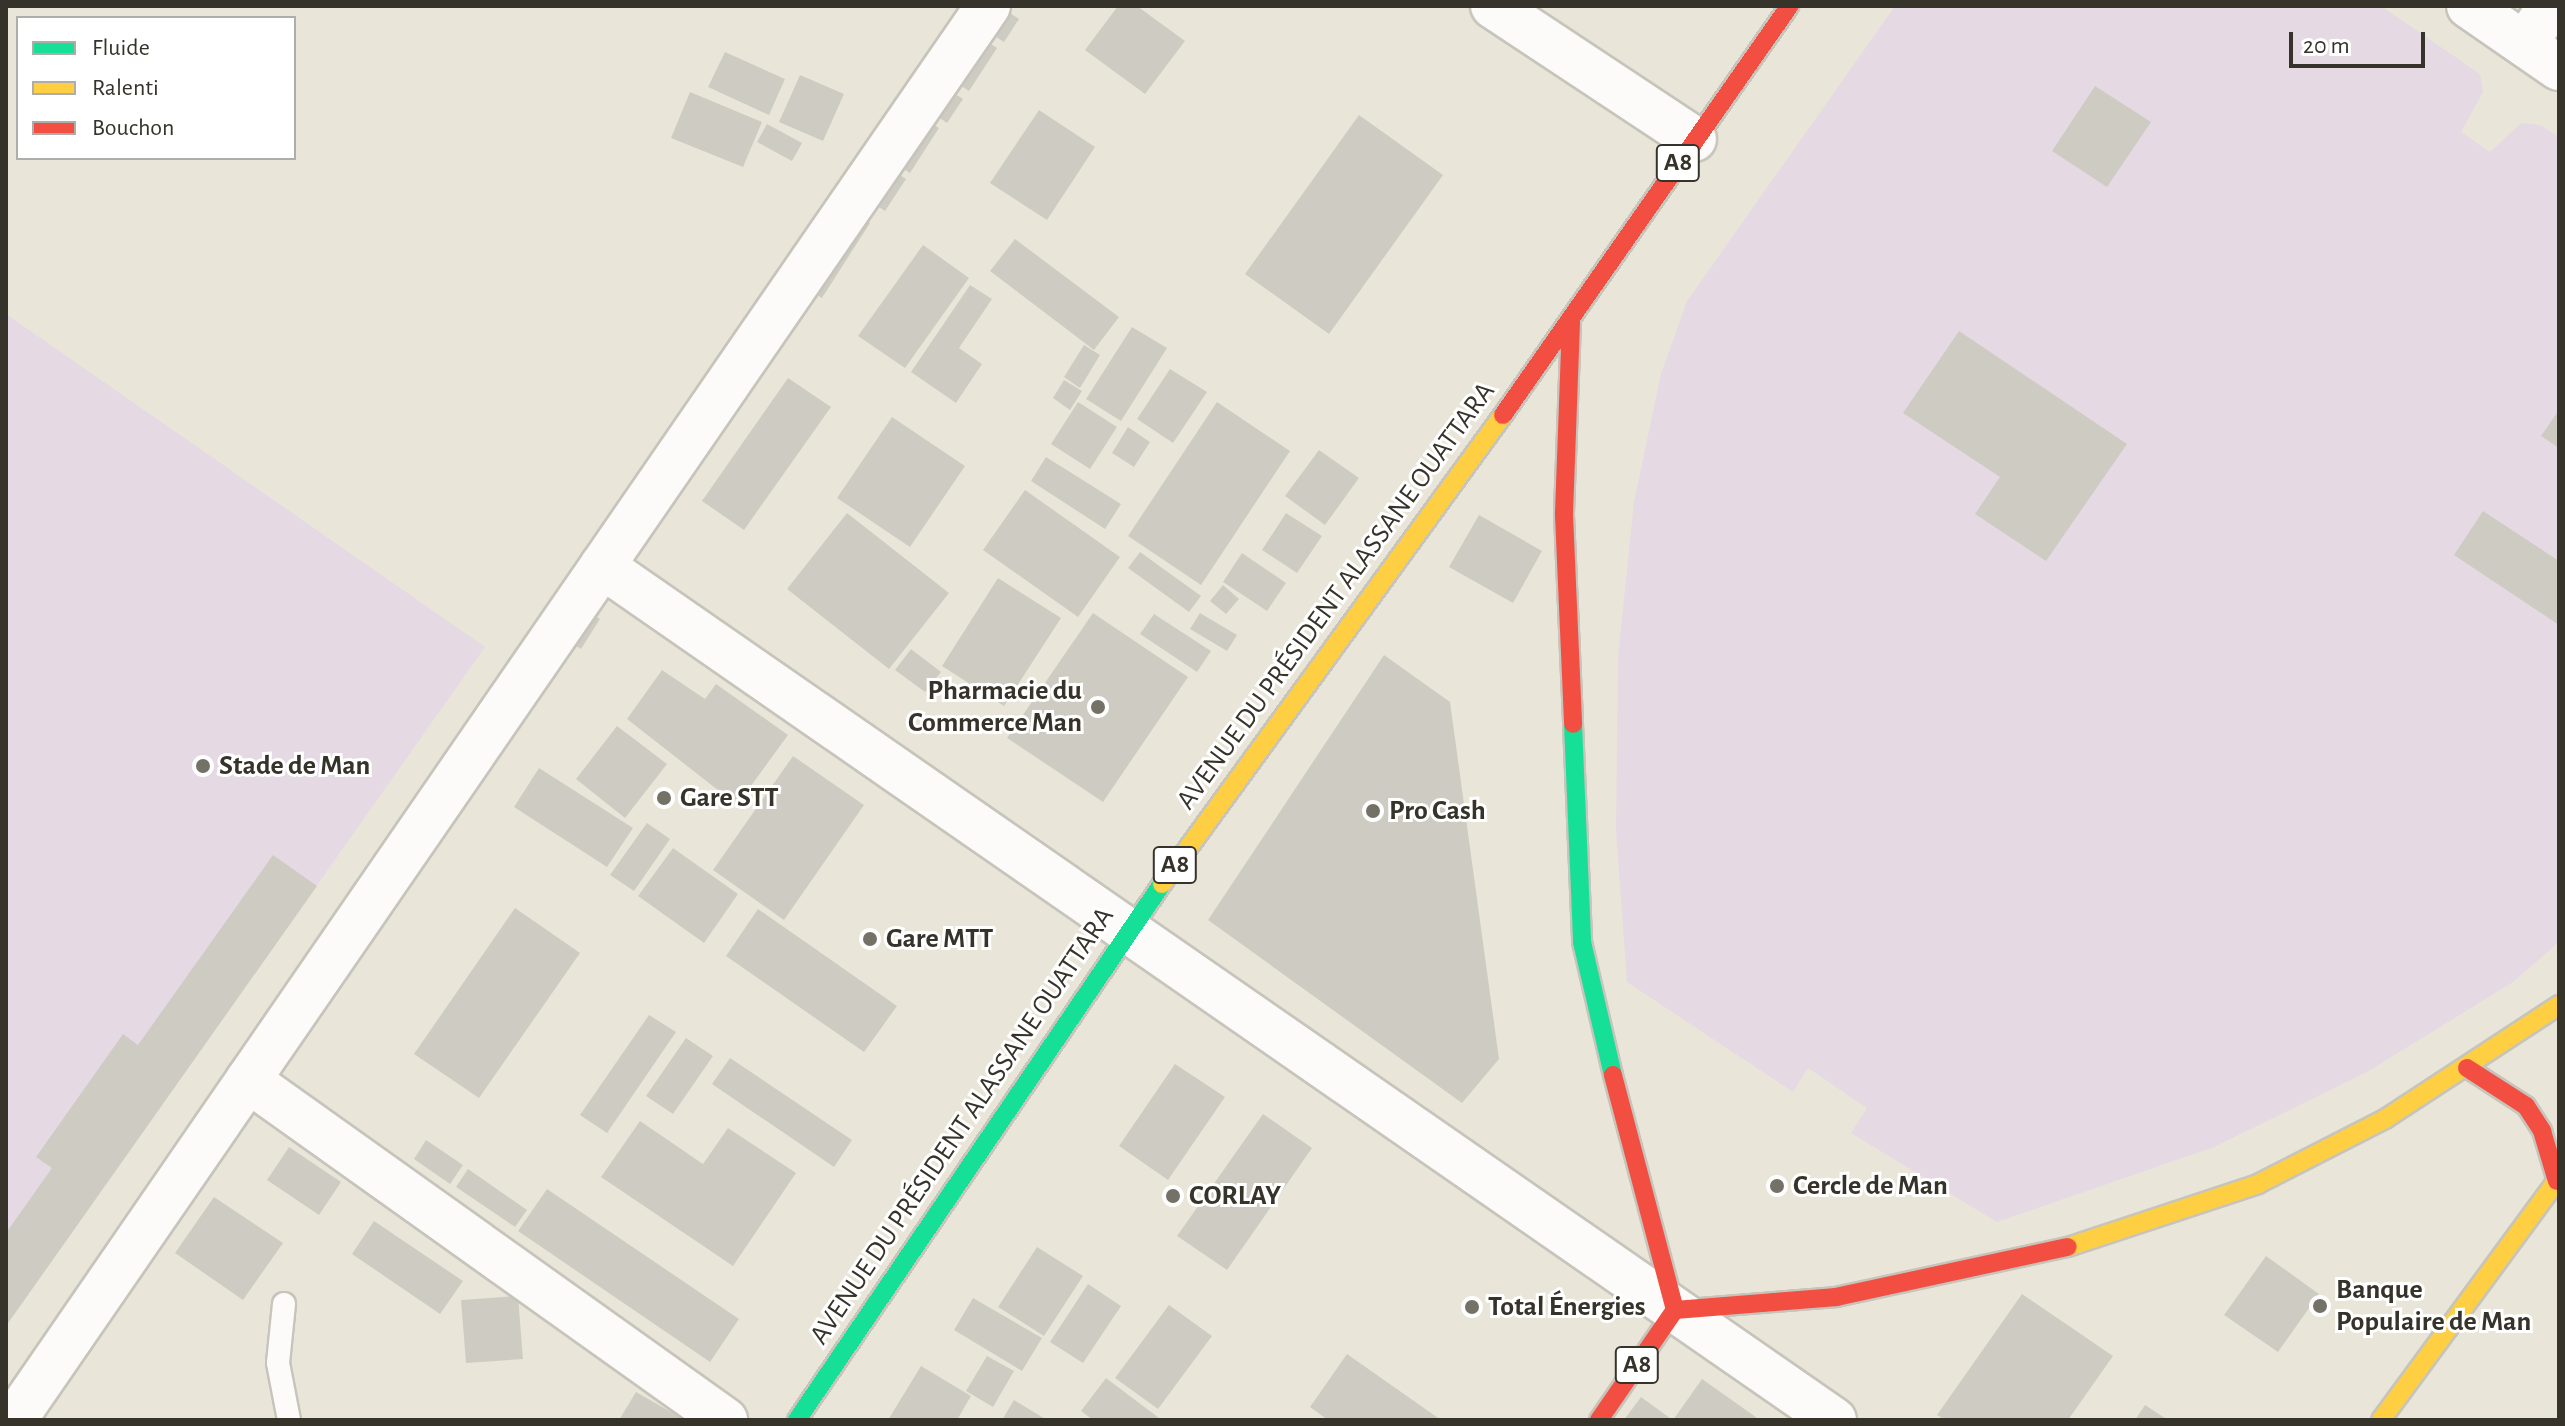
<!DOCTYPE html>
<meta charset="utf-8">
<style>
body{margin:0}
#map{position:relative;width:2565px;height:1426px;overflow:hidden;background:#e9e6d9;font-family:"Alegreya Sans",sans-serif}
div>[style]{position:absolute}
.green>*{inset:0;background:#e5d9e3}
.building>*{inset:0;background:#ceccc2}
.roads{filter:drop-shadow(2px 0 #c7c4bb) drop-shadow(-2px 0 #c7c4bb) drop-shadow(0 2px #c7c4bb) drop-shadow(0 -2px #c7c4bb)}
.lane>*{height:22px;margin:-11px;padding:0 11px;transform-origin:11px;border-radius:11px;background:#fcfbf9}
.street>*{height:44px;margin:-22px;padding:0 22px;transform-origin:22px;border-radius:22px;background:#fcfbf9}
.fast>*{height:18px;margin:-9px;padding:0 9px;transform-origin:9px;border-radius:9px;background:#16e098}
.slow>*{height:18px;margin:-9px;padding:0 9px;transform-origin:9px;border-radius:9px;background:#ffcf43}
.jam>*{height:18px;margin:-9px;padding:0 9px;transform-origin:9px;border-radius:9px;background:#f24e42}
.dots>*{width:22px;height:22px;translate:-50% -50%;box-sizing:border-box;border:4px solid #fff;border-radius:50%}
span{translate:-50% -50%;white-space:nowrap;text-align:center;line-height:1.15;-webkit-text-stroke:6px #fff;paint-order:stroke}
.shield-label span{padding:2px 6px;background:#fff;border:2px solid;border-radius:6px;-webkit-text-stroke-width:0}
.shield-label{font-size:26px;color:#35332a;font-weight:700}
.street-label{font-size:28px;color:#35332a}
.poi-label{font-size:28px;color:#35332a;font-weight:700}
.right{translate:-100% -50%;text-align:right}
.left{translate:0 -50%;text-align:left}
.frame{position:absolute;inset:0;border:8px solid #35332a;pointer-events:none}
.legend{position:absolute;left:16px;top:16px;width:280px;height:144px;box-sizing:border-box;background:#fff;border:2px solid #aeadaa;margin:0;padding:10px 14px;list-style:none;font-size:24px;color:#35332a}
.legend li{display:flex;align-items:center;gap:16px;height:40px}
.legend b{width:40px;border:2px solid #aeadaa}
.scale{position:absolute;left:2289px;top:32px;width:136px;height:36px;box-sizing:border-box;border:4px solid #35332a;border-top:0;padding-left:10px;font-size:24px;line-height:28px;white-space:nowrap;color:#35332a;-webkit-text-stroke:6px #fff;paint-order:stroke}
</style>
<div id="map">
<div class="green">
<i style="clip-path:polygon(1895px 6px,2381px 6px,2480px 74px,2483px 92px,2461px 132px,2490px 152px,2521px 123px,2540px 125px,2559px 137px,2559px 942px,2513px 982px,2367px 1072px,2214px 1147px,1997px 1222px,1851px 1133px,1867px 1108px,1808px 1068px,1793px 1092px,1627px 982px,1616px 831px,1618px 658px,1634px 502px,1661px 374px,1687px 301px)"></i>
<i style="clip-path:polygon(6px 314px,485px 647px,6px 1326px)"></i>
</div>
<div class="building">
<i style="clip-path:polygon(999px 6px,1019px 19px,1004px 42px,982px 28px)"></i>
<i style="clip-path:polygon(1118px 6px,1137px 6px,1185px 41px,1145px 94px,1085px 50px)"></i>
<i style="clip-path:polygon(974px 33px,997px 48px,969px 91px,946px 76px)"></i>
<i style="clip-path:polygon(725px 52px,785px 79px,769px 115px,708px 87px)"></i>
<i style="clip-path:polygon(800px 75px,844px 94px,823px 141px,779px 122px)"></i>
<i style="clip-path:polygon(941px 85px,963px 99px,947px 123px,926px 108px)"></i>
<i style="clip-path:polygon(2095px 86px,2151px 122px,2107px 187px,2052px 151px)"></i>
<i style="clip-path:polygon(690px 92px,762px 122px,743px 167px,671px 138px)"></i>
<i style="clip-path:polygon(1039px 110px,1095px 147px,1047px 220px,990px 183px)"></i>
<i style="clip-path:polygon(1359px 115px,1443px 175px,1329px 334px,1245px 274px)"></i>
<i style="clip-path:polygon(923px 118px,939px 128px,910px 173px,894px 163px)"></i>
<i style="clip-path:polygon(767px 124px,802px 143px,792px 161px,757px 142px)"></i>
<i style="clip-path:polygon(886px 166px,906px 179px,885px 211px,865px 198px)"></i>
<i style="clip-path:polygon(854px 213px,870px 223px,822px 298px,806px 288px)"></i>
<i style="clip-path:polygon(1015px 239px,1119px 317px,1094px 350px,990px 271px)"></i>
<i style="clip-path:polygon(923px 245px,969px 278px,905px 368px,858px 336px)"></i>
<i style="clip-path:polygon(970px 285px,992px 299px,959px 348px,982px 364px,956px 403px,911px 372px)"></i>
<i style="clip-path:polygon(1132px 327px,1167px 348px,1121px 421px,1086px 399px)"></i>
<i style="clip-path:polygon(1959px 331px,2127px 444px,2046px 561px,1975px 514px,2000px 477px,1903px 413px)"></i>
<i style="clip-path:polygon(1084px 345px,1100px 355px,1080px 388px,1064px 377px)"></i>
<i style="clip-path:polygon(1170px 369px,1207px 392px,1173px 443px,1137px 419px)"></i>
<i style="clip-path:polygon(788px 378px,831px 407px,744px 530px,702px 501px)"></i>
<i style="clip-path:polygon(1064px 380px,1082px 391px,1070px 410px,1053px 398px)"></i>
<i style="clip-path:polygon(1078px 402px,1117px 427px,1090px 469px,1051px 444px)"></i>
<i style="clip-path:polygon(1217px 402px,1290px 451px,1201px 585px,1128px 536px)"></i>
<i style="clip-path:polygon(2559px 410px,2559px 448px,2541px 436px)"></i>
<i style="clip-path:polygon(892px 417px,965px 466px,910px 547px,837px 498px)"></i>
<i style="clip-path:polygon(1128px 427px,1150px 442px,1134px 467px,1112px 453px)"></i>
<i style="clip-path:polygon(1319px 450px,1359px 478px,1325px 525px,1285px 496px)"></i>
<i style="clip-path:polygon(1046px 457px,1121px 504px,1105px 529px,1031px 481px)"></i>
<i style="clip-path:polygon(1025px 490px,1120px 557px,1078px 617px,983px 550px)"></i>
<i style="clip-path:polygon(2483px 511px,2559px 561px,2559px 625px,2454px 555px)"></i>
<i style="clip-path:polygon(847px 513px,949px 593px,889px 669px,787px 589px)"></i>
<i style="clip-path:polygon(1286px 513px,1322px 536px,1297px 573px,1262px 550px)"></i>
<i style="clip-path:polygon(1479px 515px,1542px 551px,1513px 603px,1449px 567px)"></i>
<i style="clip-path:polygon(1140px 552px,1201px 596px,1189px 612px,1128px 568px)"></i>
<i style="clip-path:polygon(1242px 553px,1286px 583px,1267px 611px,1223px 582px)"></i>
<i style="clip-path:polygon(998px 578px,1061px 618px,1004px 706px,942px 666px)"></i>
<i style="clip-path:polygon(1223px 585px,1239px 599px,1226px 614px,1210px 601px)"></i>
<i style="clip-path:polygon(581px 607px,600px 619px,581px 649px,561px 637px)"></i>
<i style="clip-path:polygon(1093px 613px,1188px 677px,1103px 802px,1007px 738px)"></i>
<i style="clip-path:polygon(1200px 613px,1237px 635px,1227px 651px,1190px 629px)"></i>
<i style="clip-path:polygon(1154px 614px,1211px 651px,1197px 672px,1140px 634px)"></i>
<i style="clip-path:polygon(911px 649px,941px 672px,925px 692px,895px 670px)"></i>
<i style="clip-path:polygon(1384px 655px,1450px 702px,1499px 1059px,1462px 1103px,1208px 920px)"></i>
<i style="clip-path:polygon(662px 670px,705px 699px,716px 684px,788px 735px,737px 805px,627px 719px)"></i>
<i style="clip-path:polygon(617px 726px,667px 764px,625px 818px,576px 779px)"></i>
<i style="clip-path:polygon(793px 756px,864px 805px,784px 920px,713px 870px)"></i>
<i style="clip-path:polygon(539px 768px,633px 828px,607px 867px,514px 807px)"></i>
<i style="clip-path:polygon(647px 823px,670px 839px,634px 891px,610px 875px)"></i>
<i style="clip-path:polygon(673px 848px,738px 894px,704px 943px,638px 896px)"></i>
<i style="clip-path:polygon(273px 855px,317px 886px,6px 1326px,6px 1233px,52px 1168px,36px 1157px,123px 1034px,138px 1045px)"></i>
<i style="clip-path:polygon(515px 908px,580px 953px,479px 1098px,414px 1054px)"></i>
<i style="clip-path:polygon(758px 909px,897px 1006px,864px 1052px,726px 956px)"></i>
<i style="clip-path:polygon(649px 1015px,676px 1032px,607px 1133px,580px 1115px)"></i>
<i style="clip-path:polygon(686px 1038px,713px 1056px,673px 1114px,646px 1096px)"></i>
<i style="clip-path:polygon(730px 1058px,852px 1140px,834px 1167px,712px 1084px)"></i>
<i style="clip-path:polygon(1175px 1064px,1225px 1097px,1168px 1180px,1119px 1146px)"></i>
<i style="clip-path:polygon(1263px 1114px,1312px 1148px,1227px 1270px,1177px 1236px)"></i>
<i style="clip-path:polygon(640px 1121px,703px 1164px,728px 1128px,796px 1173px,733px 1266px,601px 1177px)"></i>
<i style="clip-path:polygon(426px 1140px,463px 1165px,450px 1184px,414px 1159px)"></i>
<i style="clip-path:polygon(289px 1147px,341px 1182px,319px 1215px,267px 1180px)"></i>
<i style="clip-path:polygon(468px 1169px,527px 1210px,515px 1227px,456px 1187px)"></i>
<i style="clip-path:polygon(547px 1189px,739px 1319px,710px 1362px,518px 1231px)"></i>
<i style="clip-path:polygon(214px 1197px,283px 1243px,243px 1300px,175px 1253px)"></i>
<i style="clip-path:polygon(374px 1221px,463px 1281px,440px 1314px,352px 1254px)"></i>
<i style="clip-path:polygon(1037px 1247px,1083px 1276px,1044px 1336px,998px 1307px)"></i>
<i style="clip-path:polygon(2266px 1256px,2319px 1294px,2278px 1352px,2224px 1315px)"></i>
<i style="clip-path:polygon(1088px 1284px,1121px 1306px,1083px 1363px,1050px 1342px)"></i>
<i style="clip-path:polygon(2022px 1294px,2113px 1356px,2068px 1420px,1945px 1420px,1937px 1415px)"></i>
<i style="clip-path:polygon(518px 1296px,523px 1359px,466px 1363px,461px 1300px)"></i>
<i style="clip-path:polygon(973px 1298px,1042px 1338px,1022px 1371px,954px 1330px)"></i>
<i style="clip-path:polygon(1169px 1305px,1212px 1336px,1158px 1409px,1115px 1378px)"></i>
<i style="clip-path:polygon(1347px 1354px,1441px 1420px,1328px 1420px,1310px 1407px)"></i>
<i style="clip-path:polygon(987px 1356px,1014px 1371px,993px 1407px,966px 1391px)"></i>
<i style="clip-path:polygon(921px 1366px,971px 1396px,957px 1420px,888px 1420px)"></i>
<i style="clip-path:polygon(1106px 1378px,1159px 1418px,1158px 1420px,1093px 1420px,1081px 1411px)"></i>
<i style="clip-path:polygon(1702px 1379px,1760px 1420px,1673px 1420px)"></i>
<i style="clip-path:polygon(636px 1392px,685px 1420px,619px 1420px)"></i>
<i style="clip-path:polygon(1641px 1397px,1670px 1418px,1668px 1420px,1624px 1420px)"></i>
<i style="clip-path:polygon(1014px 1400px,1047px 1420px,1002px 1420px)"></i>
<i style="clip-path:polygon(2145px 1405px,2168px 1420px,2135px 1420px)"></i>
</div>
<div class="roads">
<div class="lane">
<i style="left:284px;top:1304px;width:59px;rotate:95.8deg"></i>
<i style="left:278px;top:1363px;width:58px;rotate:79.1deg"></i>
</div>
<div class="street">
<i style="left:1493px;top:6px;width:241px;rotate:33.5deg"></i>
<i style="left:2469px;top:6px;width:109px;rotate:34.6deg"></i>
<i style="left:2525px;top:44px;width:45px;rotate:-56.7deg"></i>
<i style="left:602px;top:566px;width:1499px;rotate:34.73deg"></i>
<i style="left:248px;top:1080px;width:586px;rotate:35.48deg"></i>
<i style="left:14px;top:1420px;width:1717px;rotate:-55.44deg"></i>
</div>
<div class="fast">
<i style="left:1573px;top:724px;width:218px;rotate:87.6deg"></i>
<i style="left:1582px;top:942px;width:137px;rotate:76.9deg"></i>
<i style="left:797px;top:1420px;width:648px;rotate:-55.75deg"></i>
</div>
<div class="slow">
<i style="left:1162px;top:884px;width:580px;rotate:-53.98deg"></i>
<i style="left:2068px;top:1247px;width:200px;rotate:-18.3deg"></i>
<i style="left:2258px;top:1184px;width:143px;rotate:-27.1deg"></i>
<i style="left:2385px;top:1119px;width:208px;rotate:-33.2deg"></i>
<i style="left:2381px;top:1420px;width:300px;rotate:-53.7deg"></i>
</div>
<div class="jam">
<i style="left:1571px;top:322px;width:193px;rotate:92.1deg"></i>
<i style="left:1564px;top:515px;width:209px;rotate:87.5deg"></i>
<i style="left:1503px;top:415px;width:499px;rotate:-55deg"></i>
<i style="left:2467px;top:1068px;width:70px;rotate:32.8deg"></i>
<i style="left:2526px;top:1106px;width:30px;rotate:57deg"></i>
<i style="left:2542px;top:1131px;width:52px;rotate:73.3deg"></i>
<i style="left:1675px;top:1310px;width:162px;rotate:-4.6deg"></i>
<i style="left:1836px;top:1297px;width:237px;rotate:-12.2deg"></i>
<i style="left:1599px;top:1420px;width:134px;rotate:-55.4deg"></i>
<i style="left:1675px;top:1310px;width:243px;rotate:-104.8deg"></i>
</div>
</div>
<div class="dots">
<i style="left:1098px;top:707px;background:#747267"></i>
<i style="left:203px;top:766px;background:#747267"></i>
<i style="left:664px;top:798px;background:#747267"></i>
<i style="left:1373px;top:811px;background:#747267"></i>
<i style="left:870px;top:939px;background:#747267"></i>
<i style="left:1777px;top:1186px;background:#747267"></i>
<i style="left:1173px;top:1196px;background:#747267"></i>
<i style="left:2320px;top:1306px;background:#747267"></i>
<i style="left:1472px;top:1307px;background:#747267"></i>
</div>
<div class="shield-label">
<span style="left:1678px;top:163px">A8</span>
<span style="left:1175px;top:865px">A8</span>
<span style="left:1637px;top:1365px">A8</span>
</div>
<div class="street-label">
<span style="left:1336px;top:596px;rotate:-54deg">AVENUE DU PRÉSIDENT ALASSANE OUATTARA</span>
<span style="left:962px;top:1126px;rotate:-56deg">AVENUE DU PRÉSIDENT ALASSANE OUATTARA</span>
</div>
<div class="poi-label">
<span class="right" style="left:1082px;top:707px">Pharmacie du<br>Commerce Man</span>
<span class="left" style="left:219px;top:766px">Stade de Man</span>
<span class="left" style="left:680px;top:798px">Gare STT</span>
<span class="left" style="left:1389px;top:811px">Pro Cash</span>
<span class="left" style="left:886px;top:939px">Gare MTT</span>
<span class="left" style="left:1793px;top:1186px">Cercle de Man</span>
<span class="left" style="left:1189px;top:1196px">CORLAY</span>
<span class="left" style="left:2336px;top:1306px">Banque<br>Populaire de Man</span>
<span class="left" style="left:1488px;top:1307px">Total Énergies</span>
</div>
<div class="frame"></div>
<ul class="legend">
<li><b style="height:10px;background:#16e098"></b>Fluide</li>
<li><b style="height:10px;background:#ffcf43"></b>Ralenti</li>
<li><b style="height:10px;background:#f24e42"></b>Bouchon</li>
</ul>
<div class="scale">20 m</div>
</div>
